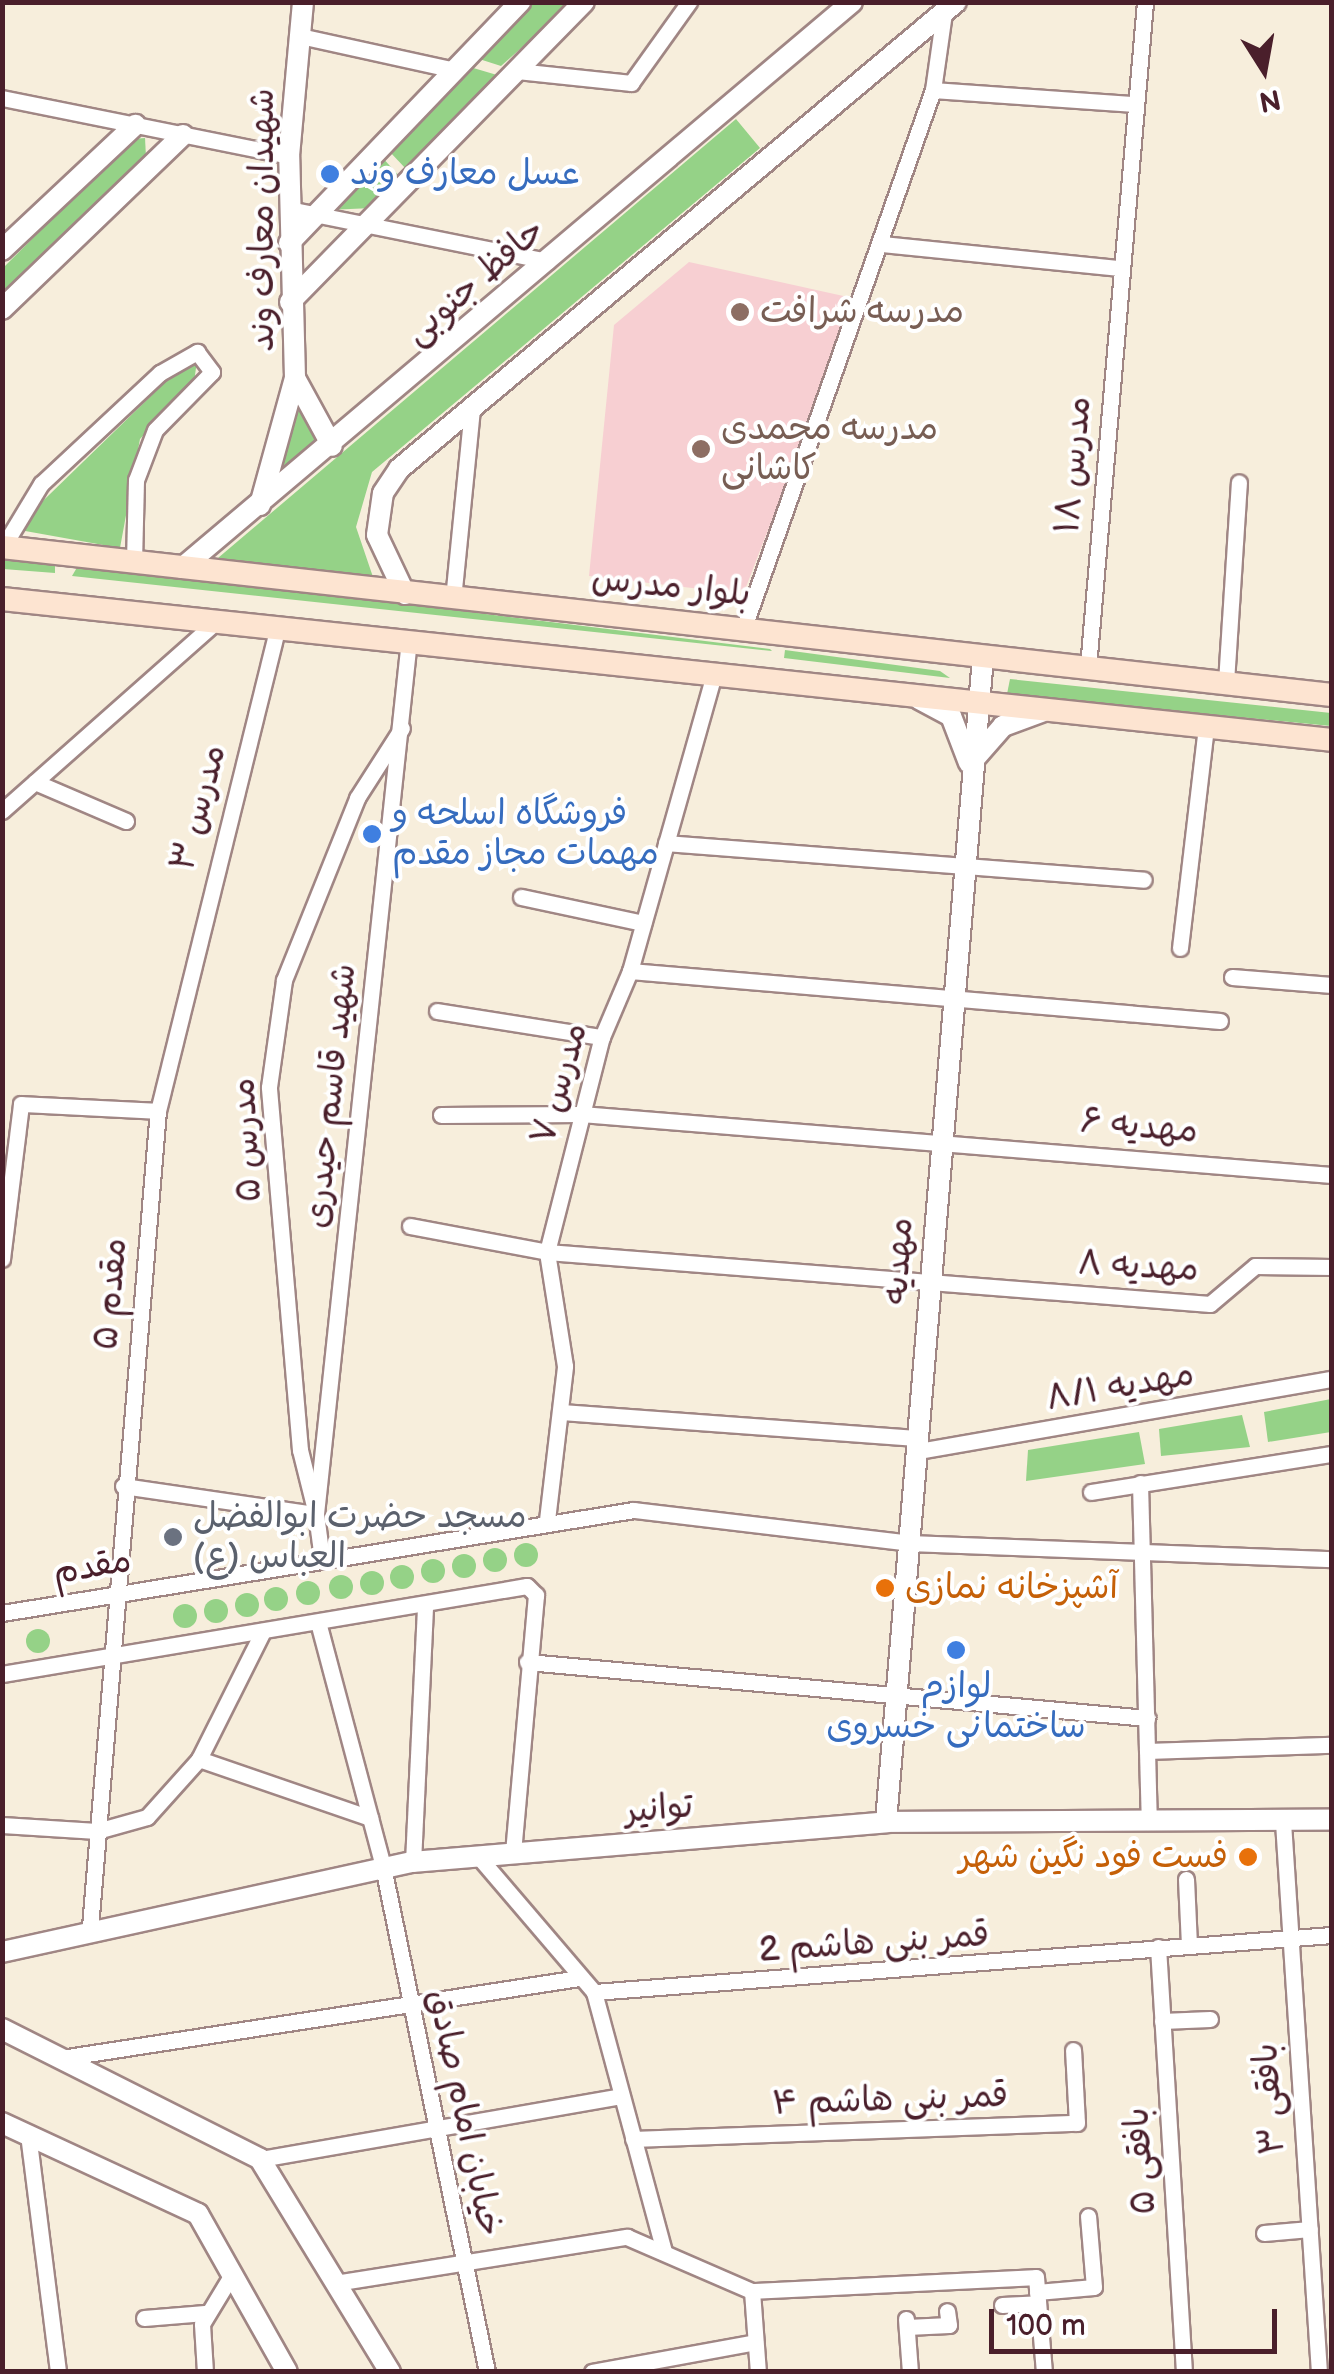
<!DOCTYPE html>
<meta charset="utf-8">
<style>
body{margin:0}
#map{position:relative;width:1334px;height:2374px;overflow:hidden;background:#f7eedc;font-family:"Balsamiq Sans","Playpen Sans Arabic",sans-serif}
div>[style]{position:absolute}
.built>*{inset:0;background:#f7cfd2}
.green>*{inset:0;background:#95d287}
.round{border-radius:50%}
.roads{filter:drop-shadow(2px 0 #a08684) drop-shadow(-2px 0 #a08684) drop-shadow(0 2px #a08684) drop-shadow(0 -2px #a08684)}
.minor>*{height:15px;margin:-7.5px;padding:0 7.5px;transform-origin:7.5px;border-radius:7.5px;background:#fff}
.tertiary>*{height:20px;margin:-10px;padding:0 10px;transform-origin:10px;border-radius:10px;background:#fff}
.secondary>*{height:22px;margin:-11px;padding:0 11px;transform-origin:11px;border-radius:11px;background:#fde4d1}
.dots>*{width:28px;height:28px;translate:-50% -50%;box-sizing:border-box;border:5px solid #fff;border-radius:50%}
span{translate:-50% -50%;white-space:nowrap;text-align:center;line-height:1.15;-webkit-text-stroke:8px #fff;paint-order:stroke}
.shop-label{font-size:35px;color:#366cbe}
.left{translate:0 -50%;text-align:left}
.street-label{font-size:35px;color:#4a1f2b}
.education-label{font-size:35px;color:#785e54}
.worship-label{font-size:35px;color:#5b616d}
.food-label{font-size:35px;color:#c56008}
.right{translate:-100% -50%;text-align:right}
.frame{position:absolute;inset:0;border:5px solid #4a1f2b;pointer-events:none}
.north{position:absolute;left:1214px;top:20px;width:100px;height:100px;-webkit-text-stroke:8px #fff;paint-order:stroke;rotate:169deg;font-size:28px;font-weight:700;line-height:40px;text-align:center;color:#4a1f2b}
.north::after{content:'';display:block;margin:auto;width:35px;height:45px;background:#4a1f2b;clip-path:polygon(50% 0,100% 100%,50% 72%,0 100%)}
.scale{position:absolute;left:989px;top:2309px;width:288px;height:45px;box-sizing:border-box;border:5px solid #4a1f2b;border-top:0;padding-left:12px;font-size:30px;line-height:35px;white-space:nowrap;color:#4a1f2b;-webkit-text-stroke:8px #fff;paint-order:stroke}
</style>
<div id="map">
<div class="built">
<i style="clip-path:polygon(689px 262px,857px 299px,746px 587px,735px 593px,589px 576px,614px 325px)"></i>
</div>
<div class="green">
<i style="clip-path:polygon(534px 3px,572px 3px,501px 66px,476px 58px)"></i>
<i style="clip-path:polygon(470px 67px,497px 75px,407px 170px,389px 151px)"></i>
<i style="clip-path:polygon(736px 119px,760px 148px,372px 472px,356px 527px,373px 577px,218px 558px)"></i>
<i style="clip-path:polygon(145px 138px,146px 157px,4px 296px,3px 268px,132px 139px)"></i>
<i style="clip-path:polygon(381px 156px,400px 177px,372px 208px,328px 210px)"></i>
<i style="clip-path:polygon(188px 360px,197px 361px,194px 382px,140px 439px,120px 548px,14px 529px)"></i>
<i style="clip-path:polygon(302px 404px,320px 435px,274px 478px,296px 405px)"></i>
<i style="clip-path:polygon(3px 556px,55px 563px,55px 573px,3px 569px)"></i>
<i style="clip-path:polygon(79px 564px,770px 649px,772px 651px,72px 576px)"></i>
<i style="clip-path:polygon(785px 650px,940px 671px,950px 678px,784px 658px)"></i>
<i style="clip-path:polygon(1010px 679px,1331px 713px,1331px 726px,1007px 694px)"></i>
<i style="clip-path:polygon(1331px 1399px,1331px 1432px,1268px 1442px,1264px 1412px)"></i>
<i style="clip-path:polygon(1242px 1415px,1250px 1447px,1161px 1456px,1159px 1429px)"></i>
<i style="clip-path:polygon(1139px 1432px,1145px 1464px,1026px 1481px,1028px 1450px)"></i>
<i class="round" style="left:514px;top:1543px;width:24px;height:24px"></i>
<i class="round" style="left:483px;top:1548px;width:24px;height:24px"></i>
<i class="round" style="left:452px;top:1554px;width:24px;height:24px"></i>
<i class="round" style="left:421px;top:1559px;width:24px;height:24px"></i>
<i class="round" style="left:390px;top:1565px;width:24px;height:24px"></i>
<i class="round" style="left:360px;top:1571px;width:24px;height:24px"></i>
<i class="round" style="left:329px;top:1575px;width:24px;height:24px"></i>
<i class="round" style="left:296px;top:1581px;width:24px;height:24px"></i>
<i class="round" style="left:264px;top:1587px;width:24px;height:24px"></i>
<i class="round" style="left:235px;top:1593px;width:24px;height:24px"></i>
<i class="round" style="left:204px;top:1599px;width:24px;height:24px"></i>
<i class="round" style="left:173px;top:1604px;width:24px;height:24px"></i>
<i class="round" style="left:26px;top:1629px;width:24px;height:24px"></i>
</div>
<div class="roads">
<div class="minor">
<i style="left:300px;top:36px;width:158px;rotate:12.4deg"></i>
<i style="left:517px;top:71px;width:115px;rotate:6deg"></i>
<i style="left:631px;top:83px;width:100px;rotate:-54.4deg"></i>
<i style="left:933px;top:90px;width:202px;rotate:4deg"></i>
<i style="left:2px;top:98px;width:293px;rotate:11.4deg"></i>
<i style="left:289px;top:209px;width:264px;rotate:11.4deg"></i>
<i style="left:882px;top:244px;width:239px;rotate:5.8deg"></i>
<i style="left:3px;top:547px;width:74px;rotate:-58.9deg"></i>
<i style="left:41px;top:484px;width:163px;rotate:-43deg"></i>
<i style="left:160px;top:373px;width:43px;rotate:-29.6deg"></i>
<i style="left:197px;top:352px;width:25px;rotate:53deg"></i>
<i style="left:212px;top:372px;width:81px;rotate:134.5deg"></i>
<i style="left:155px;top:430px;width:53px;rotate:110.8deg"></i>
<i style="left:136px;top:480px;width:83px;rotate:91.4deg"></i>
<i style="left:453px;top:599px;width:192px;rotate:-84.3deg"></i>
<i style="left:743px;top:630px;width:572px;rotate:-70.62deg"></i>
<i style="left:933px;top:90px;width:78px;rotate:-81.9deg"></i>
<i style="left:1088px;top:667px;width:667px;rotate:-85.1deg"></i>
<i style="left:1226px;top:682px;width:200px;rotate:-86.3deg"></i>
<i style="left:35px;top:782px;width:99px;rotate:23.2deg"></i>
<i style="left:2px;top:811px;width:282px;rotate:-41.5deg"></i>
<i style="left:666px;top:843px;width:479px;rotate:4.4deg"></i>
<i style="left:521px;top:897px;width:125px;rotate:12deg"></i>
<i style="left:1180px;top:948px;width:223px;rotate:-83.3deg"></i>
<i style="left:630px;top:971px;width:592px;rotate:4.84deg"></i>
<i style="left:1232px;top:977px;width:100px;rotate:4.6deg"></i>
<i style="left:437px;top:1011px;width:167px;rotate:9deg"></i>
<i style="left:441px;top:1115px;width:140px;rotate:-0.4deg"></i>
<i style="left:581px;top:1114px;width:753px;rotate:4.64deg"></i>
<i style="left:410px;top:1226px;width:139px;rotate:10.7deg"></i>
<i style="left:547px;top:1252px;width:665px;rotate:4.48deg"></i>
<i style="left:1210px;top:1304px;width:59px;rotate:-40.2deg"></i>
<i style="left:1255px;top:1266px;width:77px;rotate:0.7deg"></i>
<i style="left:2px;top:1259px;width:156px;rotate:-83deg"></i>
<i style="left:21px;top:1104px;width:137px;rotate:2.9deg"></i>
<i style="left:562px;top:1412px;width:358px;rotate:4.2deg"></i>
<i style="left:918px;top:1451px;width:420px;rotate:-9.9deg"></i>
<i style="left:1140px;top:1483px;width:337px;rotate:88.5deg"></i>
<i style="left:123px;top:1486px;width:195px;rotate:8.3deg"></i>
<i style="left:316px;top:1514px;width:66px;rotate:-104deg"></i>
<i style="left:300px;top:1450px;width:364px;rotate:-94.9deg"></i>
<i style="left:269px;top:1087px;width:108px;rotate:-82deg"></i>
<i style="left:284px;top:980px;width:196px;rotate:-68.1deg"></i>
<i style="left:357px;top:798px;width:83px;rotate:-57.3deg"></i>
<i style="left:1091px;top:1492px;width:244px;rotate:-9deg"></i>
<i style="left:547px;top:1520px;width:155px;rotate:-83.3deg"></i>
<i style="left:565px;top:1366px;width:115px;rotate:-99deg"></i>
<i style="left:547px;top:1252px;width:222px;rotate:-75.7deg"></i>
<i style="left:602px;top:1037px;width:72px;rotate:-67deg"></i>
<i style="left:630px;top:971px;width:308px;rotate:-74.2deg"></i>
<i style="left:322px;top:1559px;width:45px;rotate:-97.6deg"></i>
<i style="left:316px;top:1514px;width:879px;rotate:-83.93deg"></i>
<i style="left:2px;top:1613px;width:640px;rotate:-9.26deg"></i>
<i style="left:634px;top:1510px;width:278px;rotate:6.8deg"></i>
<i style="left:910px;top:1543px;width:422px;rotate:2.2deg"></i>
<i style="left:318px;top:1622px;width:253px;rotate:75.1deg"></i>
<i style="left:383px;top:1867px;width:516px;rotate:78.36deg"></i>
<i style="left:527px;top:1662px;width:623px;rotate:5.16deg"></i>
<i style="left:2px;top:1674px;width:532px;rotate:-9.52deg"></i>
<i style="left:527px;top:1586px;width:13px;rotate:45deg"></i>
<i style="left:536px;top:1595px;width:260px;rotate:95.1deg"></i>
<i style="left:1147px;top:1751px;width:185px;rotate:-1.9deg"></i>
<i style="left:199px;top:1759px;width:181px;rotate:19deg"></i>
<i style="left:1283px;top:1822px;width:551px;rotate:86.26deg"></i>
<i style="left:2px;top:1825px;width:95px;rotate:3.6deg"></i>
<i style="left:97px;top:1831px;width:52px;rotate:-15.6deg"></i>
<i style="left:147px;top:1817px;width:78px;rotate:-48.1deg"></i>
<i style="left:199px;top:1759px;width:143px;rotate:-63.4deg"></i>
<i style="left:478px;top:1856px;width:179px;rotate:49.5deg"></i>
<i style="left:594px;top:1992px;width:268px;rotate:74.9deg"></i>
<i style="left:413px;top:1862px;width:258px;rotate:-87.3deg"></i>
<i style="left:1186px;top:1879px;width:65px;rotate:87.4deg"></i>
<i style="left:90px;top:1927px;width:819px;rotate:-85.24deg"></i>
<i style="left:158px;top:1111px;width:496px;rotate:-76.1deg"></i>
<i style="left:1158px;top:1947px;width:426px;rotate:86.5deg"></i>
<i style="left:594px;top:1992px;width:740px;rotate:-4.42deg"></i>
<i style="left:1162px;top:2021px;width:48px;rotate:-2.4deg"></i>
<i style="left:61px;top:2058px;width:524px;rotate:-8.78deg"></i>
<i style="left:28px;top:2134px;width:240px;rotate:82.8deg"></i>
<i style="left:633px;top:2139px;width:444px;rotate:-2.1deg"></i>
<i style="left:1077px;top:2123px;width:73px;rotate:-93.1deg"></i>
<i style="left:260px;top:2159px;width:366px;rotate:-9.9deg"></i>
<i style="left:1264px;top:2233px;width:46px;rotate:-5deg"></i>
<i style="left:335px;top:2283px;width:296px;rotate:-9deg"></i>
<i style="left:627px;top:2237px;width:136px;rotate:23.4deg"></i>
<i style="left:752px;top:2291px;width:284px;rotate:-2.8deg"></i>
<i style="left:1036px;top:2277px;width:95px;rotate:85.2deg"></i>
<i style="left:752px;top:2291px;width:81px;rotate:85.8deg"></i>
<i style="left:1037px;top:2292px;width:57px;rotate:-5deg"></i>
<i style="left:1094px;top:2287px;width:71px;rotate:-94.8deg"></i>
<i style="left:1002px;top:2305px;width:36px;rotate:-3deg"></i>
<i style="left:144px;top:2318px;width:61px;rotate:-4.7deg"></i>
<i style="left:906px;top:2319px;width:53px;rotate:85.7deg"></i>
<i style="left:907px;top:2327px;width:42px;rotate:-2.7deg"></i>
<i style="left:949px;top:2325px;width:14px;rotate:-98deg"></i>
<i style="left:205px;top:2372px;width:48px;rotate:-93.6deg"></i>
<i style="left:202px;top:2324px;width:56px;rotate:-58.9deg"></i>
<i style="left:592px;top:2372px;width:166px;rotate:-10.4deg"></i>
</div>
<div class="tertiary">
<i style="left:289px;top:243px;width:334px;rotate:-46.2deg"></i>
<i style="left:2px;top:250px;width:183px;rotate:-43.2deg"></i>
<i style="left:290px;top:302px;width:420px;rotate:-45.6deg"></i>
<i style="left:2px;top:309px;width:251px;rotate:-43.9deg"></i>
<i style="left:295px;top:378px;width:77px;rotate:61.4deg"></i>
<i style="left:260px;top:505px;width:132px;rotate:-74.6deg"></i>
<i style="left:295px;top:378px;width:222px;rotate:-91.5deg"></i>
<i style="left:289px;top:156px;width:155px;rotate:-84.8deg"></i>
<i style="left:182px;top:568px;width:877px;rotate:-40.19deg"></i>
<i style="left:405px;top:594px;width:65px;rotate:-115.4deg"></i>
<i style="left:377px;top:535px;width:42px;rotate:-81.9deg"></i>
<i style="left:383px;top:493px;width:29px;rotate:-56deg"></i>
<i style="left:399px;top:469px;width:727px;rotate:-39.98deg"></i>
<i style="left:919px;top:699px;width:36px;rotate:28deg"></i>
<i style="left:951px;top:716px;width:50px;rotate:69deg"></i>
<i style="left:976px;top:757px;width:41px;rotate:-48.9deg"></i>
<i style="left:1003px;top:726px;width:44px;rotate:-20.1deg"></i>
<i style="left:886px;top:1822px;width:1170px;rotate:-85.24deg"></i>
<i style="left:2px;top:1952px;width:421px;rotate:-12.4deg"></i>
<i style="left:413px;top:1862px;width:475px;rotate:-4.8deg"></i>
<i style="left:886px;top:1822px;width:446px;rotate:-0.3deg"></i>
<i style="left:2px;top:2029px;width:289px;rotate:26.7deg"></i>
<i style="left:260px;top:2159px;width:250px;rotate:58.6deg"></i>
<i style="left:2px;top:2123px;width:216px;rotate:24.9deg"></i>
<i style="left:198px;top:2214px;width:181px;rotate:60.6deg"></i>
</div>
<div class="secondary">
<i style="left:2px;top:547px;width:1338px;rotate:6.35deg"></i>
<i style="left:2px;top:599px;width:1337px;rotate:6.05deg"></i>
</div>
</div>
<div class="dots">
<i style="left:330px;top:174px;background:#3f7fe0"></i>
<i style="left:740px;top:312px;background:#8d6e63"></i>
<i style="left:701px;top:449px;background:#8d6e63"></i>
<i style="left:372px;top:834px;background:#3f7fe0"></i>
<i style="left:173px;top:1537px;background:#6b7280"></i>
<i style="left:885px;top:1588px;background:#e8710a"></i>
<i style="left:956px;top:1650px;background:#3f7fe0"></i>
<i style="left:1248px;top:1857px;background:#e8710a"></i>
</div>
<div class="shop-label">
<span class="left" style="left:350px;top:174px">عسل معارف وند</span>
<span class="left" style="left:392px;top:834px">فروشگاه اسلحه و<br>مهمات مجاز مقدم</span>
<span style="left:956px;top:1707px">لوازم<br>ساختمانی خسروی</span>
</div>
<div class="street-label">
<span style="left:263px;top:220px;rotate:-90deg">شهیدان معارف وند</span>
<span style="left:475px;top:282px;rotate:-41deg">حافظ جنوبی</span>
<span style="left:1074px;top:465px;rotate:-85deg">مدرس ۱۸</span>
<span style="left:671px;top:587px;rotate:6deg">بلوار مدرس</span>
<span style="left:199px;top:808px;rotate:-75deg">مدرس ۳</span>
<span style="left:560px;top:1084px;rotate:-74deg">مدرس ۷</span>
<span style="left:331px;top:1096px;rotate:-84deg">شهید قاسم حیدری</span>
<span style="left:1139px;top:1127px;rotate:5deg">مهدیه ۶</span>
<span style="left:247px;top:1140px;rotate:-93deg">مدرس ۵</span>
<span style="left:899px;top:1261px;rotate:-86deg">مهدیه</span>
<span style="left:1138px;top:1267px;rotate:3deg">مهدیه ۸</span>
<span style="left:111px;top:1294px;rotate:-85deg">مقدم ۵</span>
<span style="left:1120px;top:1387px;rotate:-10deg">مهدیه ۸/۱</span>
<span style="left:92px;top:1567px;rotate:-10deg">مقدم</span>
<span style="left:659px;top:1809px;rotate:-5deg">توانیر</span>
<span style="left:874px;top:1943px;rotate:-4deg">قمر بنی هاشم 2</span>
<span style="left:1270px;top:2099px;rotate:-94deg">بافقی ۳</span>
<span style="left:890px;top:2100px;rotate:-2deg">قمر بنی هاشم ۴</span>
<span style="left:464px;top:2113px;rotate:78deg">خیابان امام صادق</span>
<span style="left:1141px;top:2161px;rotate:-94deg">بافقی ۵</span>
</div>
<div class="education-label">
<span class="left" style="left:760px;top:312px">مدرسه شرافت</span>
<span class="left" style="left:721px;top:449px">مدرسه محمدی<br>کاشانی</span>
</div>
<div class="worship-label">
<span class="left" style="left:193px;top:1537px">مسجد حضرت ابوالفضل<br>العباس (ع)</span>
</div>
<div class="food-label">
<span class="left" style="left:905px;top:1588px">آشپزخانه نمازی</span>
<span class="right" style="left:1228px;top:1857px">فست فود نگین شهر</span>
</div>
<div class="frame"></div>
<div class="north">N</div>
<div class="scale">100 m</div>
</div>
